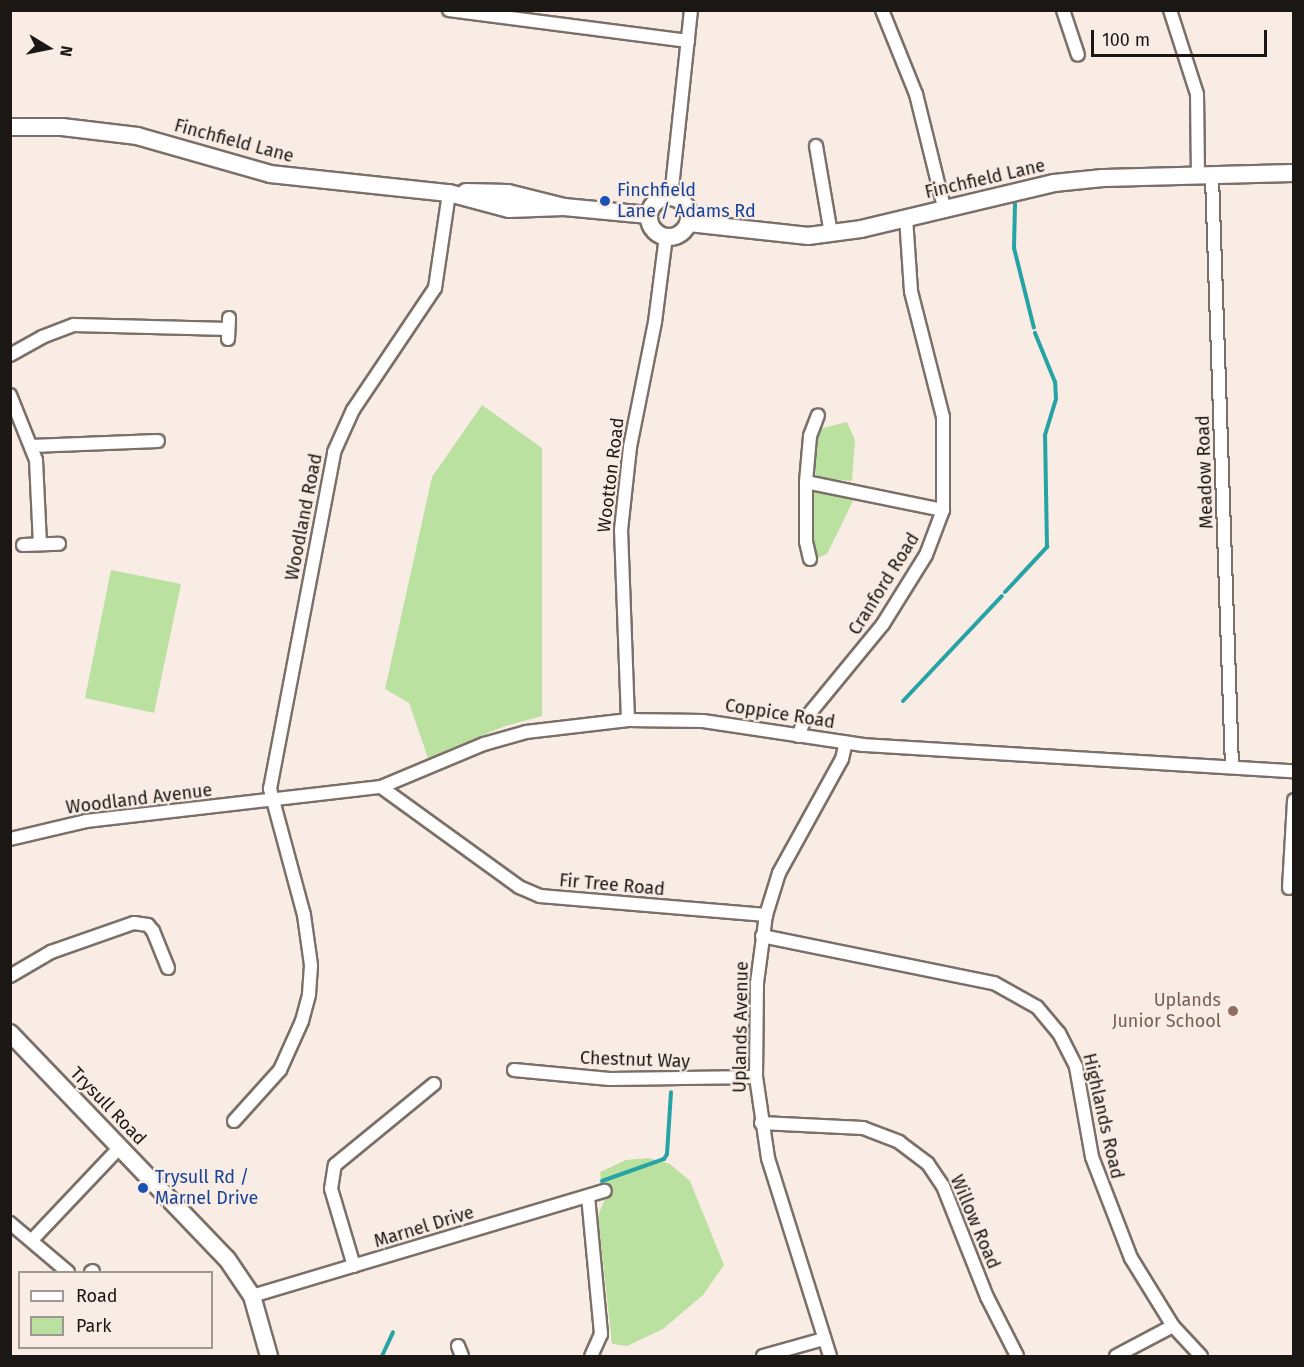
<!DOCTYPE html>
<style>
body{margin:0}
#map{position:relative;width:1304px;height:1367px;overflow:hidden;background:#f8ece4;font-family:"Fira Sans",sans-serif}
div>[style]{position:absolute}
.green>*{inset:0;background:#bbe1a1}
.stream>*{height:4px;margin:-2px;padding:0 2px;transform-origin:2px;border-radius:2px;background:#25a3a5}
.roads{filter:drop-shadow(2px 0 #7a7068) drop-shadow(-2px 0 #7a7068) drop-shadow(0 2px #7a7068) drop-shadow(0 -2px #7a7068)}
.street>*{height:12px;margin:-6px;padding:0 6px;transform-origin:6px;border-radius:6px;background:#fff}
.secondary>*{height:16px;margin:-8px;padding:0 8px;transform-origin:8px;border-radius:8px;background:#fff}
.secondary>.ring{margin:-8px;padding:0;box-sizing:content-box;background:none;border:16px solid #fff;border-radius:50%}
.dots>*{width:16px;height:16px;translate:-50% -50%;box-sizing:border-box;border:3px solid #f8ece4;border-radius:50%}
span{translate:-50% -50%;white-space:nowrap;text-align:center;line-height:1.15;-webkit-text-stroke:4.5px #f8ece4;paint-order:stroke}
.street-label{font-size:18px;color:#1b1714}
.transit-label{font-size:18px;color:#164399}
.left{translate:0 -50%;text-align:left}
.education-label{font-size:18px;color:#785e54}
.right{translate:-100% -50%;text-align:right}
.frame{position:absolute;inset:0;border:12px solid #1b1714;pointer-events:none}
.legend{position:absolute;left:18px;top:1271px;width:195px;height:78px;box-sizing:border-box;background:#f8ece4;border:2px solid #a09791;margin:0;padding:8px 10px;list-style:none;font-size:18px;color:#1b1714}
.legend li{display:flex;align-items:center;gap:12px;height:30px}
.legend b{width:30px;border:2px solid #a09791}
.north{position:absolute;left:18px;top:18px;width:60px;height:60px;-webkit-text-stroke:4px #f8ece4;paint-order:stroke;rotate:100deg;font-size:16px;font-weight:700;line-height:24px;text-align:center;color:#1b1714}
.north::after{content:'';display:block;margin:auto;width:21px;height:27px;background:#1b1714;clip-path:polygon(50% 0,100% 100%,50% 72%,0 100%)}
.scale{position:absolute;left:1091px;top:30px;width:176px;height:27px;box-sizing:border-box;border:3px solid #1b1714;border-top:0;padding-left:8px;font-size:18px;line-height:21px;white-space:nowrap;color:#1b1714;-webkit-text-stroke:4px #f8ece4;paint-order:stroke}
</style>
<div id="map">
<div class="green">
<i style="clip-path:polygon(482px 405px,542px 448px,542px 716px,505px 726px,428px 758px,409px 703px,385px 689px,432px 477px)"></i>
<i style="clip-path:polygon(847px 422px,855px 440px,852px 481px,819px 478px,814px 472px,816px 435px,823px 428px)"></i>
<i style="clip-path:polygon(817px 489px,854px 499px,827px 554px,818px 558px,812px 540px,811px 493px)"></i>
<i style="clip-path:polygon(111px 570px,181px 584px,154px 713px,85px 698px)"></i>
<i style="clip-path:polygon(648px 1158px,670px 1164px,690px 1181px,724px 1265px,703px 1295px,663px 1329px,627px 1346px,612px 1344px,598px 1216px,604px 1201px,600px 1172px,626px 1160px)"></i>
</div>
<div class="stream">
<i style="left:1015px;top:204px;width:44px;rotate:91.3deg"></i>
<i style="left:1014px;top:248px;width:82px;rotate:76deg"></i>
<i style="left:1005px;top:592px;width:62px;rotate:-47deg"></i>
<i style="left:1047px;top:547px;width:112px;rotate:-91deg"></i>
<i style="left:1045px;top:435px;width:38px;rotate:-73deg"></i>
<i style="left:1056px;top:399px;width:17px;rotate:-93deg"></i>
<i style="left:1055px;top:382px;width:53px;rotate:-112.2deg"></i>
<i style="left:903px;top:701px;width:144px;rotate:-46.7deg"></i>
<i style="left:602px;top:1181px;width:66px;rotate:-19.5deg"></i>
<i style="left:664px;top:1159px;width:6px;rotate:-59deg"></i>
<i style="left:667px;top:1154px;width:62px;rotate:-86.3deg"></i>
<i style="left:382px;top:1356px;width:26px;rotate:-65deg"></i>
</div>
<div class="roads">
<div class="street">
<i style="left:449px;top:10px;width:241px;rotate:7.4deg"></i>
<i style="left:882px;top:10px;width:91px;rotate:68deg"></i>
<i style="left:916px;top:94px;width:116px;rotate:76.1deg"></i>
<i style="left:1063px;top:10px;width:47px;rotate:71.6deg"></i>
<i style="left:1170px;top:10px;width:88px;rotate:72.2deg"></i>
<i style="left:1197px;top:94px;width:83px;rotate:89.3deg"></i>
<i style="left:816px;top:146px;width:89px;rotate:80.3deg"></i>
<i style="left:1212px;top:177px;width:589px;rotate:88.06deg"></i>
<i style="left:671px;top:197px;width:188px;rotate:-83.9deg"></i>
<i style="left:228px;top:339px;width:21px;rotate:-87deg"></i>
<i style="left:10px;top:355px;width:37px;rotate:-29deg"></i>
<i style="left:42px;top:337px;width:34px;rotate:-21deg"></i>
<i style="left:74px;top:325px;width:154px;rotate:1.5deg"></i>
<i style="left:10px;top:395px;width:70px;rotate:68.2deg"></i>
<i style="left:36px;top:460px;width:84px;rotate:87.3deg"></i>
<i style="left:31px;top:446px;width:127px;rotate:-2.3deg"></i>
<i style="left:806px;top:482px;width:140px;rotate:11.6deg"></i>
<i style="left:23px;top:545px;width:36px;rotate:-2deg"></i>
<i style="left:810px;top:559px;width:17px;rotate:-103deg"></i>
<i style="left:806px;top:542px;width:60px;rotate:-90deg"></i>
<i style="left:806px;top:482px;width:46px;rotate:-85deg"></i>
<i style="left:810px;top:436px;width:22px;rotate:-69deg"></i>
<i style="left:628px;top:720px;width:190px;rotate:-92.1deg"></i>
<i style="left:621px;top:530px;width:83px;rotate:-83.8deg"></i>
<i style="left:630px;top:447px;width:127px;rotate:-78.7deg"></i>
<i style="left:655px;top:322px;width:87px;rotate:-82.7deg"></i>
<i style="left:798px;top:736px;width:18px;rotate:-68deg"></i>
<i style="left:805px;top:719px;width:123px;rotate:-50.6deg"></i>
<i style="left:883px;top:624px;width:81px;rotate:-58.1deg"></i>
<i style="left:926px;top:555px;width:48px;rotate:-69.3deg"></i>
<i style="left:943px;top:510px;width:93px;rotate:-90deg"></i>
<i style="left:943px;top:417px;width:130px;rotate:-104.3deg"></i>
<i style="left:911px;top:291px;width:73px;rotate:-93.9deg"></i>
<i style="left:381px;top:787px;width:170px;rotate:35.9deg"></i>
<i style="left:519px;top:887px;width:23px;rotate:23deg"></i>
<i style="left:540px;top:896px;width:227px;rotate:4.8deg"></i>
<i style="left:10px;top:839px;width:78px;rotate:-13.3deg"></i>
<i style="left:86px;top:821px;width:297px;rotate:-6.6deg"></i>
<i style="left:381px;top:787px;width:112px;rotate:-22.7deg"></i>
<i style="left:484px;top:744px;width:44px;rotate:-15.9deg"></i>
<i style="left:526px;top:732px;width:103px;rotate:-6.7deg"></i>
<i style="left:628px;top:720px;width:75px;rotate:0.8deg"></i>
<i style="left:703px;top:721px;width:162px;rotate:8.5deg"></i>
<i style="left:863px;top:745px;width:432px;rotate:3.5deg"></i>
<i style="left:1289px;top:888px;width:88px;rotate:-86.7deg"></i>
<i style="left:762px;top:936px;width:237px;rotate:11.5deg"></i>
<i style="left:994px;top:983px;width:49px;rotate:29.2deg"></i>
<i style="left:1037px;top:1007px;width:34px;rotate:50deg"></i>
<i style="left:1059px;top:1033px;width:38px;rotate:63deg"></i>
<i style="left:1076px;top:1067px;width:91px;rotate:79.9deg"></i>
<i style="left:1092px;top:1157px;width:108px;rotate:68.9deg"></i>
<i style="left:1131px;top:1258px;width:80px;rotate:58.3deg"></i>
<i style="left:1173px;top:1326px;width:41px;rotate:47deg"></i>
<i style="left:10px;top:976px;width:48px;rotate:-30.3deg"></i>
<i style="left:51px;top:952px;width:88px;rotate:-19.3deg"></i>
<i style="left:134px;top:923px;width:14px;rotate:8deg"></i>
<i style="left:148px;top:925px;width:8px;rotate:50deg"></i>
<i style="left:153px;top:931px;width:40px;rotate:68deg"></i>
<i style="left:514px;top:1070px;width:96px;rotate:5.4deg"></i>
<i style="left:610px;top:1079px;width:146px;rotate:-0.8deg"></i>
<i style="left:234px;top:1121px;width:69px;rotate:-48deg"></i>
<i style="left:280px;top:1070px;width:54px;rotate:-65.8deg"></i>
<i style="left:302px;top:1021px;width:28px;rotate:-75deg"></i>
<i style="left:309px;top:994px;width:29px;rotate:-86deg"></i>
<i style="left:311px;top:965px;width:50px;rotate:-98deg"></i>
<i style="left:304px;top:915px;width:131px;rotate:-105.1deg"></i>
<i style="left:270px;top:789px;width:343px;rotate:-79.2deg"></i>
<i style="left:334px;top:452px;width:46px;rotate:-65.7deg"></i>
<i style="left:353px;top:410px;width:147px;rotate:-56.1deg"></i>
<i style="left:435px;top:288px;width:96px;rotate:-81.6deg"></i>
<i style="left:761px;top:1123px;width:102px;rotate:2.8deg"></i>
<i style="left:863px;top:1128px;width:39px;rotate:21deg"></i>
<i style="left:899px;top:1142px;width:36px;rotate:37deg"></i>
<i style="left:928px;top:1164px;width:27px;rotate:56deg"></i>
<i style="left:943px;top:1186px;width:119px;rotate:68.4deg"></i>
<i style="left:987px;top:1297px;width:66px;rotate:63deg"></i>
<i style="left:588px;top:1196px;width:139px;rotate:84.6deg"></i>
<i style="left:601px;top:1334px;width:24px;rotate:114deg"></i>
<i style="left:10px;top:1223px;width:76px;rotate:40.2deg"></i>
<i style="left:32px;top:1240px;width:129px;rotate:-46.6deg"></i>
<i style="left:354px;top:1266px;width:80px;rotate:-106.6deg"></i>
<i style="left:331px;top:1189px;width:24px;rotate:-81deg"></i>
<i style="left:335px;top:1165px;width:128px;rotate:-39.3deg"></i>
<i style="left:91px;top:1272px;width:2px;rotate:-27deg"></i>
<i style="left:252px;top:1296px;width:368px;rotate:-16.6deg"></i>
<i style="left:458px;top:1346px;width:11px;rotate:68deg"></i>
<i style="left:763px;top:1356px;width:63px;rotate:-15.6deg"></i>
<i style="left:830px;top:1356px;width:207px;rotate:-107.4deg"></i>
<i style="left:768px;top:1158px;width:82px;rotate:-98.4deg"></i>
<i style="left:756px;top:1077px;width:94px;rotate:-89.4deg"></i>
<i style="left:757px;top:983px;width:69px;rotate:-82.5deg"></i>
<i style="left:766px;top:915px;width:44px;rotate:-72.8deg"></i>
<i style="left:779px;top:873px;width:130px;rotate:-61.1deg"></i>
<i style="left:842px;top:759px;width:17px;rotate:-77deg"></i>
<i style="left:1116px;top:1356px;width:64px;rotate:-27.8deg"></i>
</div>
<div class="secondary">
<i style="left:10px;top:127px;width:52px"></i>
<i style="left:62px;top:127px;width:76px;rotate:6.8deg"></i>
<i style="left:137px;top:136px;width:138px;rotate:15.9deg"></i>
<i style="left:270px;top:174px;width:180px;rotate:6.1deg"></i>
<i style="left:449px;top:193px;width:62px;rotate:14.9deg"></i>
<i style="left:509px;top:209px;width:55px;rotate:-2.1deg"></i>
<i style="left:466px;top:192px;width:42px;rotate:1.4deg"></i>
<i style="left:508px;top:193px;width:58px;rotate:14deg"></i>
<i style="left:564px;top:207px;width:85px;rotate:5.4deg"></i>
<i class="ring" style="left:649px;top:197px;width:24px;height:24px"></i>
<i style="left:689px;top:223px;width:120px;rotate:6.2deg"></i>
<i style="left:808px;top:236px;width:53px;rotate:-7.5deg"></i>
<i style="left:861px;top:229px;width:198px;rotate:-13.4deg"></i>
<i style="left:1054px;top:183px;width:49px;rotate:-5.8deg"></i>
<i style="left:1103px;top:178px;width:191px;rotate:-1.5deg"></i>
<i style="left:10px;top:1033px;width:313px;rotate:46.2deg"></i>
<i style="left:227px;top:1259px;width:45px;rotate:56deg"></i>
<i style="left:252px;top:1296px;width:62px;rotate:74.2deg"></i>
</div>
</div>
<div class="dots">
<i style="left:605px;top:201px;background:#1a4fb4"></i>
<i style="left:1233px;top:1011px;background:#8d6e63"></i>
<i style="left:143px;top:1188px;background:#1a4fb4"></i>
</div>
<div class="street-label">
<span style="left:234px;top:141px;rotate:15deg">Finchfield Lane</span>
<span style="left:985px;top:179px;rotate:-13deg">Finchfield Lane</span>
<span style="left:1205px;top:472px;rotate:-92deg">Meadow Road</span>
<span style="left:611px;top:475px;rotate:-83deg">Wootton Road</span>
<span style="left:304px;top:517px;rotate:-79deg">Woodland Road</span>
<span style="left:884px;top:584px;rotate:-58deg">Cranford Road</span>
<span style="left:780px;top:714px;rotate:9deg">Coppice Road</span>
<span style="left:139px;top:799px;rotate:-7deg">Woodland Avenue</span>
<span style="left:612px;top:885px;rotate:5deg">Fir Tree Road</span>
<span style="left:741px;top:1027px;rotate:-89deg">Uplands Avenue</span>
<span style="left:635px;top:1060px;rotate:2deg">Chestnut Way</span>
<span style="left:108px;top:1106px;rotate:46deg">Trysull Road</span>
<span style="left:1103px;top:1116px;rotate:77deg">Highlands Road</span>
<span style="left:975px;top:1222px;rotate:67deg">Willow Road</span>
<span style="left:424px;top:1227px;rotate:-17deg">Marnel Drive</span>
</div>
<div class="transit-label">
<span class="left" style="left:617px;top:201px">Finchfield<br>Lane / Adams Rd</span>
<span class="left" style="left:155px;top:1188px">Trysull Rd /<br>Marnel Drive</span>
</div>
<div class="education-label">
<span class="right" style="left:1221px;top:1011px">Uplands<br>Junior School</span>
</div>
<div class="frame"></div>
<ul class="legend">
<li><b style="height:8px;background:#fff"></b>Road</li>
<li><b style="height:16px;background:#bbe1a1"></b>Park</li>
</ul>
<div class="north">N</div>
<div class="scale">100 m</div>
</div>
